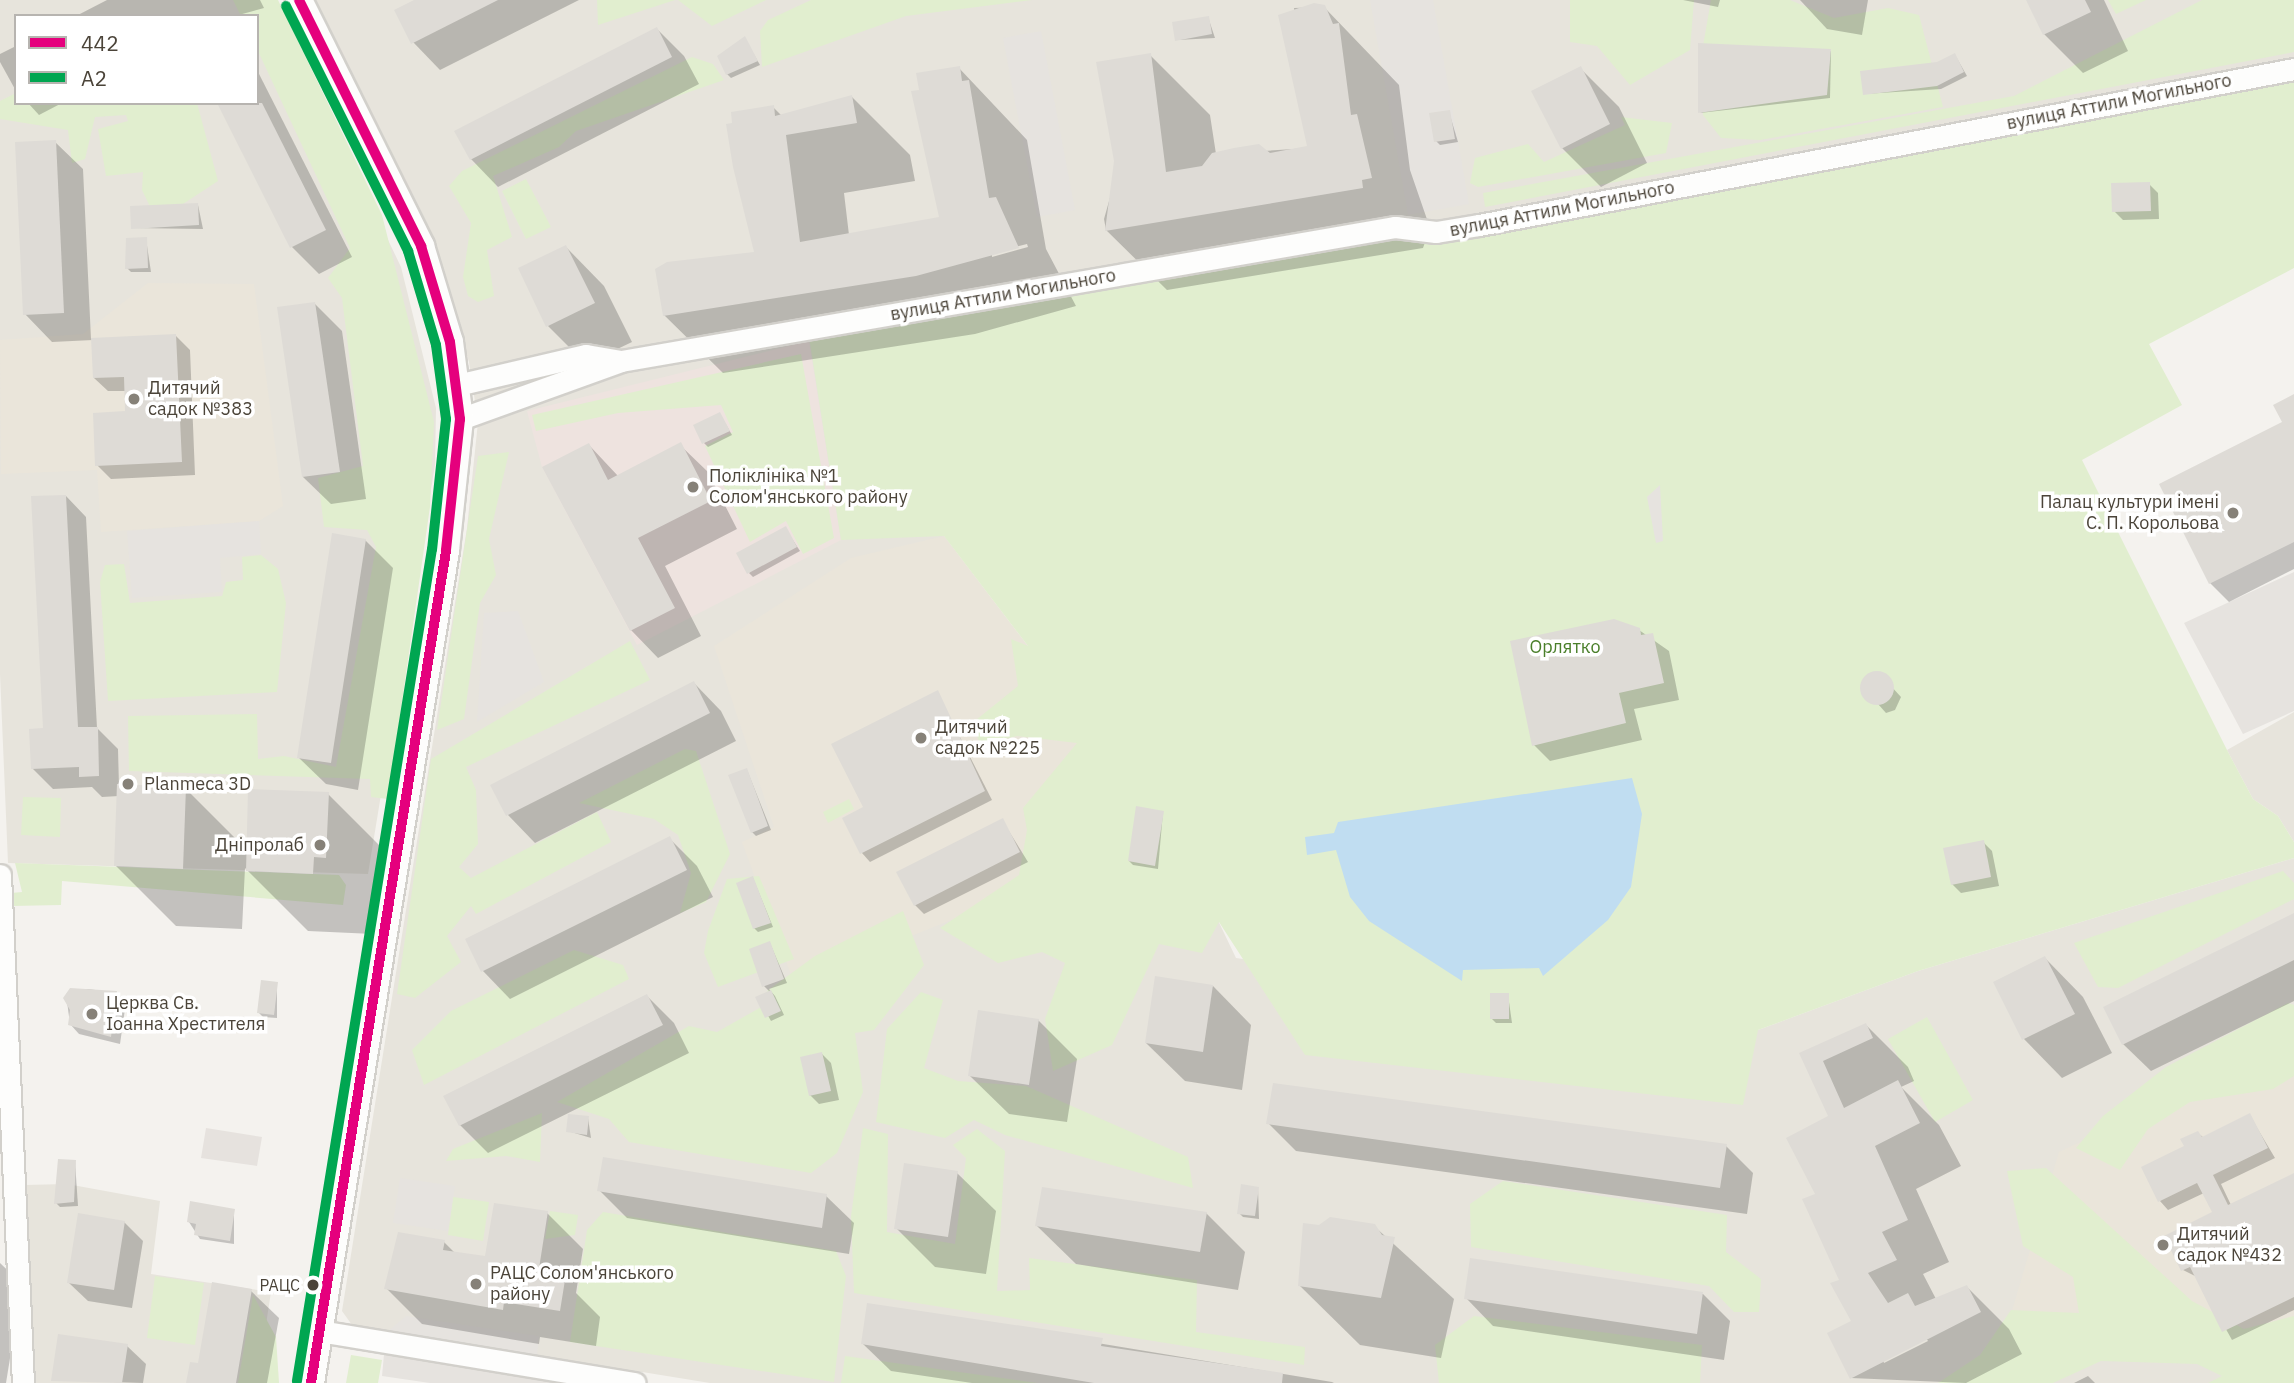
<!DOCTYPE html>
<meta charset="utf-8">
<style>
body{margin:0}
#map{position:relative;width:2294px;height:1383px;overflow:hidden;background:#f4f2ee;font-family:"IBM Plex Sans",sans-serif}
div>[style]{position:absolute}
.residential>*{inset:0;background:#e7e4dc}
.industrial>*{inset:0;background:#e6e2de}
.education>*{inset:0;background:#eae5da}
.medical>*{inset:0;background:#eee3df}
.green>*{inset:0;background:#e1eecf}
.parking>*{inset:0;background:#e6e3df}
.water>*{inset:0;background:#c0ddf1}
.shadow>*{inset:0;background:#0003}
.building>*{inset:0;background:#dedbd6}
.round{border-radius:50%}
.roads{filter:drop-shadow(2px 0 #d2d0cb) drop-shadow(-2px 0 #d2d0cb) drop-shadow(0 2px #d2d0cb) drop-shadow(0 -2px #d2d0cb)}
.minor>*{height:21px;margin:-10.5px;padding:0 10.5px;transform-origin:10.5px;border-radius:10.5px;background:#fdfdfc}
.tertiary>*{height:26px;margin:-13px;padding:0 13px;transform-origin:13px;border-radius:13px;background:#fdfdfc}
.bus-1>*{height:10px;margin:-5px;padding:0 5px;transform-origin:5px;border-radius:5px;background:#e5007d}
.bus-2>*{height:10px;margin:-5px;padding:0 5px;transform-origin:5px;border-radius:5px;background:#00a651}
.dots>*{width:19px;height:19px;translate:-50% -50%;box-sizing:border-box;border:4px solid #fff;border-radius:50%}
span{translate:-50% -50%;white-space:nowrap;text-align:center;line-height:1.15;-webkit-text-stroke:7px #fff;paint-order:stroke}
.bus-label{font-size:16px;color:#4b4439}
.right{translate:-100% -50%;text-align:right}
.street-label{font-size:18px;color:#4b4439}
.poi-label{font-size:18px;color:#4b4439}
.left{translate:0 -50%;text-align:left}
.park-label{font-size:18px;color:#4a7f2a}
.legend{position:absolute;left:14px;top:14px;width:245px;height:91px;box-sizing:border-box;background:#fff;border:2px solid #b7b4b0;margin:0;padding:9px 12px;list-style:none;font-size:21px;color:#4b4439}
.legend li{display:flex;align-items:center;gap:14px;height:35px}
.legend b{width:35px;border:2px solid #b7b4b0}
</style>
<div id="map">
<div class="residential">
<i style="clip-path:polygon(evenodd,0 0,273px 0,401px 267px,436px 408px,435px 465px,368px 874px,8px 863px,0 674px,0 0,16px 16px,257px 16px,257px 103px,16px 103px,16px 16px)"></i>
<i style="clip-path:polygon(315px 0,2294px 0,2294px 73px,944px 536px,1138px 793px,1167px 814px,1236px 958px,1758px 1030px,1918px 971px,2294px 858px,2294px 1383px,710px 1383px,352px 1325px,342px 1311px,467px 528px,478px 422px,469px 362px,427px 227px)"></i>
<i style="clip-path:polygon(2294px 712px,2294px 842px,2278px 816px,2253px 799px,2227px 750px)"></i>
<i style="clip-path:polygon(67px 1184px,160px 1201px,151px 1274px,271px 1292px,257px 1383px,34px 1383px,24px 1185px)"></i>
</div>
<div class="industrial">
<i style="clip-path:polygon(206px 1128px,262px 1137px,257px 1166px,201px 1158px)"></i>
</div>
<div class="education">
<i style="clip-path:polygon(148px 283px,254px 284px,283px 506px,259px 521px,101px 532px,97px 470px,1px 474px,0 340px,83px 334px)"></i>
<i style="clip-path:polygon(944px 536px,1057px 684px,1116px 854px,794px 983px,742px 842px,774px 827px,714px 646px,851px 558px)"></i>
<i style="clip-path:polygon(2294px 1042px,2294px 1362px,2004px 1338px,2059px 1152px)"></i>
</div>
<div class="medical">
<i style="clip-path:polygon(809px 341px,841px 540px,637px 645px,542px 467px,527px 411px)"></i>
</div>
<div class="green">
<i style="clip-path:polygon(233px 0,278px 0,382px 215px,434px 422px,430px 507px,388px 799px,371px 797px,370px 779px,129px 771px,128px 716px,257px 714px,258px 759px,284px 756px,336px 767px,376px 547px,367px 530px,324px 527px,318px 478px,363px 466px,342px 298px,328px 278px,350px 248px,257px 49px,257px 16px,241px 16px)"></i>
<i style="clip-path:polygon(597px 0,675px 0,598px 25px)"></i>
<i style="clip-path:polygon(678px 0,766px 0,712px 26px)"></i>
<i style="clip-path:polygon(811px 0,1032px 0,906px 16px,762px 67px,760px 31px,768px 20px)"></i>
<i style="clip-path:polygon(1570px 0,1694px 0,1690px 50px,1630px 85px,1597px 46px,1570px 42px)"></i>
<i style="clip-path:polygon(1711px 0,1790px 0,1834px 18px,1888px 8px,1919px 15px,1943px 107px,1760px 140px,1721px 138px,1703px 115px,1699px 69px)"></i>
<i style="clip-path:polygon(2108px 0,2146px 0,2116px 14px)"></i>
<i style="clip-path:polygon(2202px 0,2294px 0,2294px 52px,1485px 207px,1483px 193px,2014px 96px)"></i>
<i style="clip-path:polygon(692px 57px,713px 64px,724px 80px,576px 131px,559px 147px,493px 176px,512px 237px,487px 250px,494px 296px,478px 302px,468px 296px,463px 277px,471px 223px,449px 186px,462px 171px)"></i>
<i style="clip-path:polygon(2294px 73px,2294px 268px,2149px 344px,2182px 405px,2082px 460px,2227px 750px,2253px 799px,2278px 816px,2294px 842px,2294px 858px,1918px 971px,1758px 1030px,1743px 1105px,1305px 1055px,1219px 922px,1202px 953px,1159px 944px,1112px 1045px,1053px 1071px,1045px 1019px,1065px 963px,1042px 952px,998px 963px,940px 928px,1019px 875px,1027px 830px,1023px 808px,1077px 743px,1017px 736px,981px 745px,971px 724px,1018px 686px,1011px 639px,1028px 646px,944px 536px,841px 540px,808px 331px)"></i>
<i style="clip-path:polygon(16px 93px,16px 103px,197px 103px,218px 181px,157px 221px,142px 190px,143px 172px,106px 176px,98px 129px,128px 121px,126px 115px,95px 117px,85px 159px,72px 163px,68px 130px,0 119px,0 101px)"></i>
<i style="clip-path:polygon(1621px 117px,1672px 123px,1666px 153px,1478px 187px,1470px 183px,1475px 158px,1528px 144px,1544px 162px,1625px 125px)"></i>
<i style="clip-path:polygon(526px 179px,551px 227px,526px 239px,502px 191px)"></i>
<i style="clip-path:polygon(801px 354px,834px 538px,803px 554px,786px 521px,750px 542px,705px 446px,733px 432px,721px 405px,618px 413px,536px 431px,532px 415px)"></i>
<i style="clip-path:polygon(509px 452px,489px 539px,496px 575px,480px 603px,464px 719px,437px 730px,478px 456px)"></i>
<i style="clip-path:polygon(261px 555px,278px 569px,286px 603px,277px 692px,108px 701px,100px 582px,105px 565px,124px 564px,130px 603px,222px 596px,226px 582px,243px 580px,242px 557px)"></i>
<i style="clip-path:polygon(630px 641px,650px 680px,466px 767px,476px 790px,478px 844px,459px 867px,471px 878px,597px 812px,611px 842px,476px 914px,471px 906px,447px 936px,461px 962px,415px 998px,397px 994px,431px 759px)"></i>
<i style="clip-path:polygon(685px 749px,696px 751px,730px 854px,706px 902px,680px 913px,691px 873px,678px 835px,654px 819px,579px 803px)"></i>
<i style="clip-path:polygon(23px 797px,61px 798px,60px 837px,21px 835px)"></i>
<i style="clip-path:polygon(849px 799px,854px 809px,828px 823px,823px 812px)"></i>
<i style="clip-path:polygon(15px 863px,339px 875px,346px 885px,343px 905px,62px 881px,61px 905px,12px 906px,11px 893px,22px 892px)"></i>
<i style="clip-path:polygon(2283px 871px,2294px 883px,2294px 899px,2118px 988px,2098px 987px,2074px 943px)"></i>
<i style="clip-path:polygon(759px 876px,794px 959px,718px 987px,704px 953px,708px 931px,727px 879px)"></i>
<i style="clip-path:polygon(903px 911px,924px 965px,874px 1030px,855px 1033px,863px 1092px,837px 1153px,811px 1173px,629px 1142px,609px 1119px,557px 1102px,689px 1026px,717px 1032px,763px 1006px,767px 991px,815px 956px)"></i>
<i style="clip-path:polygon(574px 950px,623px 965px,629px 979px,424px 1085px,412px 1050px,451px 1011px)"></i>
<i style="clip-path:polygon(921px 992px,943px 1000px,924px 1068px,958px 1081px,1026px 1086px,1188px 1157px,1193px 1188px,1005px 1135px,974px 1120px,945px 1138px,876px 1122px,887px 1029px)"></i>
<i style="clip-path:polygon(2288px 1003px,2294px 1005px,2294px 1076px,2273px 1089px,2190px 1102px,2148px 1129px,2120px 1170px,2076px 1148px,2103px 1116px,2166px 1067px)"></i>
<i style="clip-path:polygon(1927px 1017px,1973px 1100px,1935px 1122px,1888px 1039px)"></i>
<i style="clip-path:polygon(542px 1113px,540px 1162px,506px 1156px,446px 1161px,453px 1149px)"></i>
<i style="clip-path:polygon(863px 1128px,888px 1134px,887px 1232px,955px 1244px,966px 1158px,953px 1145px,977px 1129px,1005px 1151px,997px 1291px,1030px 1290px,1029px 1258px,1197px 1280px,1196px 1332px,1305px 1347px,1304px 1365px,854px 1293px,851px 1216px)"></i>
<i style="clip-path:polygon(2046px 1168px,2192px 1301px,2244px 1329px,2294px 1316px,2294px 1383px,2208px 1383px,2222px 1376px,2197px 1364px,2101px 1361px,2053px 1383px,1938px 1383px,1980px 1355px,2011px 1310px,2079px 1313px,2073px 1277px,2023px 1246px,2007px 1171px)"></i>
<i style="clip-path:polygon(1503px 1181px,1727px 1215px,1726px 1252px,1761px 1279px,1759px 1312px,1734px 1312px,1709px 1286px,1471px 1247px,1470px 1204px)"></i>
<i style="clip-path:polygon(453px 1197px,489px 1202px,483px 1241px,448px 1235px)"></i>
<i style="clip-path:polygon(550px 1211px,578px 1215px,575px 1235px,545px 1239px)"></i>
<i style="clip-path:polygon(603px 1212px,836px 1251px,846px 1276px,834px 1382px,570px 1342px,587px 1230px)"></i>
<i style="clip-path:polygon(155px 1276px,204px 1283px,195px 1345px,147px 1338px)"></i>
<i style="clip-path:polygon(253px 1295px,276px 1337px,279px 1383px,238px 1383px)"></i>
<i style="clip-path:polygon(1474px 1316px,1702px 1345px,1700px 1383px,1439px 1383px,1435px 1345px)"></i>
<i style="clip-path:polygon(351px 1355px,382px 1360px,378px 1383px,346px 1383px)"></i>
<i style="clip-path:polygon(845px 1356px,1037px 1383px,841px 1383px)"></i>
</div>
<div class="parking">
<i style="clip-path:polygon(1370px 0,1433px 0,1469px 204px,1408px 215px)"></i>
<i style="clip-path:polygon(1041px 31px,1075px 210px,1037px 217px,1003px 38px)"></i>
<i style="clip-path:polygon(1660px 485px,1663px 541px,1656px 543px,1647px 497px)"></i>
<i style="clip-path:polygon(259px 521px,261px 554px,220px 558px,222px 592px,132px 598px,127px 531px)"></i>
<i style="clip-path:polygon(2294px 572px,2294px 711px,2243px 734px,2184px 623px)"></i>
<i style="clip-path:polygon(518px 611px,544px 682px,477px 722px,484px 613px)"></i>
<i style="clip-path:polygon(400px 1178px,455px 1186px,448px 1231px,393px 1223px)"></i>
<i style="clip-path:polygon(406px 1316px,539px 1336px,537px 1356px,551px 1383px,430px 1383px,382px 1376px,386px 1333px)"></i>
</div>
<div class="water">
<i style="clip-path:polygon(1632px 778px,1642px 814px,1631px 887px,1608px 920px,1543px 976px,1539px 968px,1463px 970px,1462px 981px,1369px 921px,1350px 897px,1336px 850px,1307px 855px,1305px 837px,1334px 833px,1338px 822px)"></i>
</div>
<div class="shadow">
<i style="clip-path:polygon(107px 0,260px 0,264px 8px,235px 16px,76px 16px)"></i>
<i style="clip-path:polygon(418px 0,579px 0,440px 70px,413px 42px)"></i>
<i style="clip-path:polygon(1683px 0,1720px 0,1718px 7px)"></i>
<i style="clip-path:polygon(1800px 0,1868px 0,1862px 35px,1827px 29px)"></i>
<i style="clip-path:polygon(2028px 0,2104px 0,2128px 51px,2083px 73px,2044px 34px)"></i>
<i style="clip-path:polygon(1324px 7px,1399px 85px,1410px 170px,1430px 228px,1423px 248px,1167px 290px,1106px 230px,1104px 219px,1150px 55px,1210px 115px,1216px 154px,1309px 148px,1294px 8px)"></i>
<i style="clip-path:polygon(1208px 17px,1215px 38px,1177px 40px)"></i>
<i style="clip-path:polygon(657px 29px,684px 56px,699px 84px,498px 187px,471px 159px)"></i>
<i style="clip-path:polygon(745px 39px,760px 65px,731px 78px,727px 74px)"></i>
<i style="clip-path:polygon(16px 46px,16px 91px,0 62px,0 54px)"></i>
<i style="clip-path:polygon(1831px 51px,1830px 98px,1700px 113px)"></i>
<i style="clip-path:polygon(1955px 55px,1967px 76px,1941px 89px,1865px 94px)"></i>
<i style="clip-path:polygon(evenodd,959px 68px,1027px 140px,1046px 249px,1076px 306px,975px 334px,723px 373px,664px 315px,756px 253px,773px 107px,782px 116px,852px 97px,910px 155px,915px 181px,844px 193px,849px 235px,941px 218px,921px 91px,959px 68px,1027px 244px,1028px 247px,992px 257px,992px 253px,1027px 244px)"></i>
<i style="clip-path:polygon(1580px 68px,1619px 107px,1647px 163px,1601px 187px,1562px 148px)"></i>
<i style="clip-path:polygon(257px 70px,352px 257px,319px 274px,292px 247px,257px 103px)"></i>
<i style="clip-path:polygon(28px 103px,62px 103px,39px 115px)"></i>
<i style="clip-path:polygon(1449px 112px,1458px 142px,1440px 145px,1436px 141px)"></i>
<i style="clip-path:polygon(55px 142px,83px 169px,91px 339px,176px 336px,190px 350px,195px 475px,111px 479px,97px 465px,127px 413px,126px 391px,108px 391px,94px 378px,93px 340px,52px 342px,25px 314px)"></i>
<i style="clip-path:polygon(2149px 184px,2158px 193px,2159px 219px,2123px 220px,2114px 211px)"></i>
<i style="clip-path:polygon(198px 205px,203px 229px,133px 228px)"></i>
<i style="clip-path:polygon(146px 239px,151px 272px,131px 272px,127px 268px)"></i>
<i style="clip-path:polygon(566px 247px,604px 286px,632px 342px,586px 364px,548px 326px)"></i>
<i style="clip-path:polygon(315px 304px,342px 331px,366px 499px,331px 504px,303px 477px)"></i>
<i style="clip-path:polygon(2294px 396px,2294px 569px,2229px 602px,2210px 583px)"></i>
<i style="clip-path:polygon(720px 414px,732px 435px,708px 447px,704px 443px)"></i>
<i style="clip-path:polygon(589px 445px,618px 476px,680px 445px,708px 472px,737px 529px,665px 566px,701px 636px,658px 658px,631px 630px)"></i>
<i style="clip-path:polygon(66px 496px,86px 517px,97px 728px,118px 749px,119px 786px,185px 788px,248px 851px,328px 794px,388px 854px,373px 934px,308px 931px,245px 868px,242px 929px,176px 926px,116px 866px,119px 796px,102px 797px,92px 787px,53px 789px,32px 768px,45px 730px)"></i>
<i style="clip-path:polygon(785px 528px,800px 551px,753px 577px,749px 573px)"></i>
<i style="clip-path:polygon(365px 540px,393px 568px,358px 790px,326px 784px,298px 757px)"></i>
<i style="clip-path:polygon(1639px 630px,1669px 651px,1679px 700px,1634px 709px,1642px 740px,1550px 761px,1534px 745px)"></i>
<i style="clip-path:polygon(1879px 673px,1901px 697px,1895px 710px,1886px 713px,1862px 686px)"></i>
<i style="clip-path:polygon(694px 683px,721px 711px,736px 741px,535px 843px,508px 815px,493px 785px)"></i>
<i style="clip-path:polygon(937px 692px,992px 800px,870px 862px,862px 853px,865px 808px)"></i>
<i style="clip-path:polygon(747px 770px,771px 830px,756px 836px,752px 832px)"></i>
<i style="clip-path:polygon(1163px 812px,1158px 869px,1133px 865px,1129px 861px)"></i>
<i style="clip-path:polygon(1002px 820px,1028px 862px,924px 914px,915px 905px)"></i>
<i style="clip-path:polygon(670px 839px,697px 866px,713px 897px,510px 999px,483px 971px,467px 940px)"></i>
<i style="clip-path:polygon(1983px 842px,1992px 851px,1999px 886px,1961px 893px,1952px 884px)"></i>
<i style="clip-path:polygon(753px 878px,773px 927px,758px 932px,754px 928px)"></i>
<i style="clip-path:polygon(2294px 915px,2294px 1001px,2151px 1071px,2123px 1044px)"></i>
<i style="clip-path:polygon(770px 943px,787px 983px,769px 989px,775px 996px,784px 1015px,771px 1021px,758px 998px,770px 992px,764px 986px)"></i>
<i style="clip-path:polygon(2045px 958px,2083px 997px,2112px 1053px,2062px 1078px,2024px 1039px,1995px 983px)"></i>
<i style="clip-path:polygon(277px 984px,277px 1018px,263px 1017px,259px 1013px)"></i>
<i style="clip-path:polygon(1213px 986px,1251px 1025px,1242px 1090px,1185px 1081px,1146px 1043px)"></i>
<i style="clip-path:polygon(88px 989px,117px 993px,126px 1002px,120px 1044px,79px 1034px,70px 1024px,66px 994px)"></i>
<i style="clip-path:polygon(1508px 995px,1512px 1023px,1496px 1023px,1492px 1019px)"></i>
<i style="clip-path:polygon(647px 996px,674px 1023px,689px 1053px,488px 1153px,460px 1125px,446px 1096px)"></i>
<i style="clip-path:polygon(1038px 1020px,1077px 1059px,1067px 1122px,1009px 1114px,970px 1076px)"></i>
<i style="clip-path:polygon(evenodd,1866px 1025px,1908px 1067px,1914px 1081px,1901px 1087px,1939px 1125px,1961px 1166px,1916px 1189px,1949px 1262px,1923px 1274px,1936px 1299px,1967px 1287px,2009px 1329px,2022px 1354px,1966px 1383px,1851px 1378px,1854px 1322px,1817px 1195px,1830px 1117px,1802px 1054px,1866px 1025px,1926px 1338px,1928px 1341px,1884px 1363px,1883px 1360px,1926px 1338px)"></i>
<i style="clip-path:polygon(822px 1054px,831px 1063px,839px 1100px,819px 1104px,810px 1095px)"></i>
<i style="clip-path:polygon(2250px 1116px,2275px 1158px,2221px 1184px,2231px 1205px,2294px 1174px,2294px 1310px,2232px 1340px,2197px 1277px,2183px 1270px,2214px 1213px,2204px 1193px,2168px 1210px,2160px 1201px,2198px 1133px,2204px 1138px)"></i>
<i style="clip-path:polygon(588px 1118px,591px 1138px,568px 1131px)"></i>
<i style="clip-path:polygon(1268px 1123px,1726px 1146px,1753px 1173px,1747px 1214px,1296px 1151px)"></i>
<i style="clip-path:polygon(75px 1161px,78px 1206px,60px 1207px,56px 1203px)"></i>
<i style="clip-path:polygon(957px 1173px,996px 1211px,986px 1274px,935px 1267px,896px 1228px)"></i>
<i style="clip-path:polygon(1258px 1188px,1259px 1219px,1243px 1217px,1239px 1213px)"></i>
<i style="clip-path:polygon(599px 1190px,826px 1196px,854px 1223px,849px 1254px,627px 1218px)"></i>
<i style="clip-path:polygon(234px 1210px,234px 1244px,200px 1239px,189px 1222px)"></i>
<i style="clip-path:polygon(547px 1213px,583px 1249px,576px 1293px,600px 1317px,596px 1346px,540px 1337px,539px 1344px,422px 1324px,386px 1288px,444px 1242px,456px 1254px,487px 1258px)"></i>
<i style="clip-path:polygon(1206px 1213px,1245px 1252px,1238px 1290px,1076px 1264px,1037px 1226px)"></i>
<i style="clip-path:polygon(124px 1222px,143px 1241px,132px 1308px,88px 1301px,69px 1283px)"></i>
<i style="clip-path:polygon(1374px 1226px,1454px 1299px,1441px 1358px,1360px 1345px,1299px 1285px)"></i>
<i style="clip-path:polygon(0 1263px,22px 1284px,6px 1383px,0 1383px)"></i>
<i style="clip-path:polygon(251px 1291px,279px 1318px,267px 1383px,188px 1383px)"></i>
<i style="clip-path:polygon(1703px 1294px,1730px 1321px,1724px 1360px,1493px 1326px,1466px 1298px)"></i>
<i style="clip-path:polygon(869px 1305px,1332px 1382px,1334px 1383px,972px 1383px,891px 1371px,863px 1344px)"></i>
<i style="clip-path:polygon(127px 1346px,146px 1364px,143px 1383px,53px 1380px)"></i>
<i style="clip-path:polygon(2088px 1376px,2095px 1383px,2074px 1383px)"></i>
</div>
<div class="building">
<i style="clip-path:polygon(414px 0,498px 0,411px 44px,394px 10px)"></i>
<i style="clip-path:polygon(2026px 0,2085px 0,2091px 12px,2043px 35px)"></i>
<i style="clip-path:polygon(1314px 3px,1325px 5px,1333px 24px,1339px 23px,1351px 115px,1357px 114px,1372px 178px,1362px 180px,1363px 188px,1105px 231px,1114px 161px,1096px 62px,1151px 53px,1166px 172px,1202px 166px,1212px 153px,1234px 148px,1259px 144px,1270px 153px,1307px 146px,1278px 15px)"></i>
<i style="clip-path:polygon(1209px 16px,1212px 34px,1175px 41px,1172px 22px)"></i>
<i style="clip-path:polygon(657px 27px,672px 57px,470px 160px,454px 131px)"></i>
<i style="clip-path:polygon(745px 36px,758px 61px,726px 75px,717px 56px)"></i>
<i style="clip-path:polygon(1698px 43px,1831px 49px,1827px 95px,1698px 113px)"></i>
<i style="clip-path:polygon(1955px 53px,1964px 72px,1937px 86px,1863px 95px,1860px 71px,1937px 62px)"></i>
<i style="clip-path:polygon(960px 66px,962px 81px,969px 80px,989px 198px,996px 197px,1019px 248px,916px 276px,663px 316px,655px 269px,667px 262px,754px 252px,733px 167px,726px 124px,732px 123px,731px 112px,774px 105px,775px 116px,852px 95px,857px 123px,786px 135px,800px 242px,939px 217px,911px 91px,919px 90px,916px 73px)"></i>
<i style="clip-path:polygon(1581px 66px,1610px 124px,1561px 149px,1531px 91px)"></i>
<i style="clip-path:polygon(217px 103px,262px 103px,326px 230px,290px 248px)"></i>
<i style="clip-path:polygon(1450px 110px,1455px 139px,1434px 142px,1429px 113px)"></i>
<i style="clip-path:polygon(56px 140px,64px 313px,23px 315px,15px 142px)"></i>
<i style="clip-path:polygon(2150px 182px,2151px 211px,2112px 212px,2111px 183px)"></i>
<i style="clip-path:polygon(198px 203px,199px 225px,131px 229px,130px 206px)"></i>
<i style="clip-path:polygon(147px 237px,148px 268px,125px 269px,126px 238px)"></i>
<i style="clip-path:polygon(566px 245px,595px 303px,546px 327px,518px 268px)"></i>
<i style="clip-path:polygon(315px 302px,340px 472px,302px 477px,277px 307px)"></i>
<i style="clip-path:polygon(176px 334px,182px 462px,95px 466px,93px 413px,125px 411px,124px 377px,93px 378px,91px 338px)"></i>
<i style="clip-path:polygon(2294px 394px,2294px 542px,2209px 584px,2159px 484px,2282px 422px,2273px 405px)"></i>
<i style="clip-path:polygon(720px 412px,730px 431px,702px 444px,693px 425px)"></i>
<i style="clip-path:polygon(681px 442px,711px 501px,638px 538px,675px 608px,630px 631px,542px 467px,589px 443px,608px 480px)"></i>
<i style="clip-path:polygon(66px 495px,78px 727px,98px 727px,99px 776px,79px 777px,79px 767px,31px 769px,29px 729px,43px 728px,31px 496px)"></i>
<i style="clip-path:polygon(786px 526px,797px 547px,747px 574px,736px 553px)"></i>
<i style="clip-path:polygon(332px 533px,366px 539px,331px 763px,297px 758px)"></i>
<i style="clip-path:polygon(1614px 619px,1640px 628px,1641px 635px,1653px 633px,1664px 683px,1619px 693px,1626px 723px,1532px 746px,1510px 641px)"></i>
<i class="round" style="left:1860px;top:671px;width:34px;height:34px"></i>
<i style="clip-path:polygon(694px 681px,710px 713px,506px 816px,490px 785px)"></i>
<i style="clip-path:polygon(938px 690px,985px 791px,860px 854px,842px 818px,863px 807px,831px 744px)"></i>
<i style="clip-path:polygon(747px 768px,768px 826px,751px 833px,728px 775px)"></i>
<i style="clip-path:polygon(117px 784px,186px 787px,183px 869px,114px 866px)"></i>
<i style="clip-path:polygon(248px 789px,329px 792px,326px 858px,314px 857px,313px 874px,246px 871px)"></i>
<i style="clip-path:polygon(1136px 806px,1164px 811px,1155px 866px,1128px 861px)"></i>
<i style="clip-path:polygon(1003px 818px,1020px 852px,914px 906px,896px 872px)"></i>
<i style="clip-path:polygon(670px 836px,687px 870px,481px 972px,465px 939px)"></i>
<i style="clip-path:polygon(1984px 840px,1991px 877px,1951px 885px,1943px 848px)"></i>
<i style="clip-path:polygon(753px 876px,771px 923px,753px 929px,736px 883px)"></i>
<i style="clip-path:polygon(2294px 913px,2294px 960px,2122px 1045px,2103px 1007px)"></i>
<i style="clip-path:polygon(770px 941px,784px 979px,762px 987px,749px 949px)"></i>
<i style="clip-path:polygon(2045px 956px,2075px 1014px,2022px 1040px,1993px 982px)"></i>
<i style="clip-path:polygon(1155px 976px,1213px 985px,1203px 1052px,1145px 1043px)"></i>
<i style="clip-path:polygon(261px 980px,278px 982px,274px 1015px,257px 1013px)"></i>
<i style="clip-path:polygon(70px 988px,117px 991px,111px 1037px,68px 1025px,70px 1010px,63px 998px)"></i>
<i style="clip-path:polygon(771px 990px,781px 1011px,765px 1018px,755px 997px)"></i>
<i style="clip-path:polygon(1490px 993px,1509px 993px,1509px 1019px,1490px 1019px)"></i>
<i style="clip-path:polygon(647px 994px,663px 1025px,459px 1126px,443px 1096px)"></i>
<i style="clip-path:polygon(978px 1010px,1039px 1019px,1029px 1085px,968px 1076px)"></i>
<i style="clip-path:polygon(1866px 1023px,1873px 1038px,1823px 1061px,1844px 1108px,1898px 1080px,1920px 1123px,1875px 1146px,1908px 1220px,1882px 1232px,1897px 1260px,1868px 1273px,1888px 1303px,1908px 1293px,1915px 1306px,1967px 1285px,1981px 1312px,1850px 1379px,1827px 1333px,1851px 1321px,1830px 1283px,1839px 1280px,1802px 1199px,1815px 1194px,1786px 1138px,1828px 1116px,1799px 1053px)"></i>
<i style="clip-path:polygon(822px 1052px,831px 1091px,809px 1096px,800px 1057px)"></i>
<i style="clip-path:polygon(1273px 1083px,1727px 1144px,1720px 1188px,1266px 1124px)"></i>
<i style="clip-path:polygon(2250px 1113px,2268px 1148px,2213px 1175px,2228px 1205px,2294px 1173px,2294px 1297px,2222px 1332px,2190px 1267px,2181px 1271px,2164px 1236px,2212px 1212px,2197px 1183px,2158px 1202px,2141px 1167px,2184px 1146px,2180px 1139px,2198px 1131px,2202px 1137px)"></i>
<i style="clip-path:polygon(568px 1114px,589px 1116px,587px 1135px,566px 1132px)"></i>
<i style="clip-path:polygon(603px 1157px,827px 1194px,822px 1228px,597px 1191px)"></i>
<i style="clip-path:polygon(58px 1159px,76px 1160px,74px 1202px,54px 1204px)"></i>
<i style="clip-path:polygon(904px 1163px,958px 1171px,948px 1237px,894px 1229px)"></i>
<i style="clip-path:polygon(1241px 1184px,1259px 1187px,1255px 1216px,1237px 1214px)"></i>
<i style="clip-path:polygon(1042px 1187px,1207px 1212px,1200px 1252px,1035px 1226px)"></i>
<i style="clip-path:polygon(190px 1201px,235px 1209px,230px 1241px,194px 1235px,196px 1224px,187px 1222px)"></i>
<i style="clip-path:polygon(494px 1203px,548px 1211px,538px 1275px,565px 1280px,560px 1311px,504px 1302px,503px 1310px,384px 1289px,398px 1232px,445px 1240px,443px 1250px,485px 1256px)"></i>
<i style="clip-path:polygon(78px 1213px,125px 1221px,114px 1290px,67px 1283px)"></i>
<i style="clip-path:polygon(1330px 1217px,1375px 1224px,1382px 1235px,1395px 1237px,1381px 1298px,1298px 1286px,1303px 1223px,1319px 1225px)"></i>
<i style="clip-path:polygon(1470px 1258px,1703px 1292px,1697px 1334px,1464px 1299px)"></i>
<i style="clip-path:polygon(212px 1282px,252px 1289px,236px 1383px,186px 1383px,190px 1362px,198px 1363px)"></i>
<i style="clip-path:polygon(867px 1303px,1103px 1338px,1101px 1346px,1283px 1373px,1282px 1383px,1094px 1383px,861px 1344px)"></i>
<i style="clip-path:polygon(58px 1334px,128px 1344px,122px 1383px,51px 1381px)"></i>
</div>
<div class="roads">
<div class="minor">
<i style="left:457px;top:385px;width:132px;rotate:-13.1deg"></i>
<i style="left:586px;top:355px;width:34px;rotate:10deg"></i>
<i style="left:460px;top:419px;width:171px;rotate:-19.8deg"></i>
<i style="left:621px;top:361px;width:786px;rotate:-9.82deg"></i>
<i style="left:1395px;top:227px;width:41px;rotate:7deg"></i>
<i style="left:1436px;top:232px;width:44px;rotate:-9.2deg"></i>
<i style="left:1479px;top:225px;width:830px;rotate:-10.84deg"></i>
<i style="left:0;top:875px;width:509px;rotate:87.41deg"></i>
<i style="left:320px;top:1331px;width:319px;rotate:9.4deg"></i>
</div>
<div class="tertiary">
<i style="left:299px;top:0;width:275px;rotate:63.6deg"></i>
<i style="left:421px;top:246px;width:100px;rotate:73.2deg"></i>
<i style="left:450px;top:342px;width:78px;rotate:82.6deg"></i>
<i style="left:460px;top:419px;width:133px;rotate:96.1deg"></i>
<i style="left:446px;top:551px;width:843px;rotate:99.22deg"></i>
</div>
</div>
<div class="bus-1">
<i style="left:299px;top:0;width:275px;rotate:63.6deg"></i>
<i style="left:421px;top:246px;width:100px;rotate:73.2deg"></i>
<i style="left:450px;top:342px;width:78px;rotate:82.6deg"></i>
<i style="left:460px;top:419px;width:133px;rotate:96.1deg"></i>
<i style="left:446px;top:551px;width:843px;rotate:99.22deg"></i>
</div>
<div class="bus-2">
<i style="left:286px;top:6px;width:274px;rotate:63.5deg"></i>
<i style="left:408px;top:251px;width:98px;rotate:73.4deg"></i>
<i style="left:436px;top:345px;width:75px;rotate:82.3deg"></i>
<i style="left:446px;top:419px;width:131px;rotate:96.1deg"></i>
<i style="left:432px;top:549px;width:843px;rotate:99.22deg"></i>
</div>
<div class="dots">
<i style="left:134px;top:399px;background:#868178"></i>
<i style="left:693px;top:487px;background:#868178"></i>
<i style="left:2233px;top:513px;background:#868178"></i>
<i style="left:921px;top:738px;background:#868178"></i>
<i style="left:128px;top:784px;background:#868178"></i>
<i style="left:320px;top:845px;background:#868178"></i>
<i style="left:92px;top:1014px;background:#868178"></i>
<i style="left:2163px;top:1245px;background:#868178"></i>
<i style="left:476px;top:1284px;background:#868178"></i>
<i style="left:313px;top:1285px;background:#4b4439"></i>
</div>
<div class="bus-label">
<span class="right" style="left:300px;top:1285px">РАЦС</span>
</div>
<div class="street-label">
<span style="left:2119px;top:102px;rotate:-11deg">вулиця Аттили Могильного</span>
<span style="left:1562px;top:209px;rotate:-11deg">вулиця Аттили Могильного</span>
<span style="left:1003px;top:295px;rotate:-10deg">вулиця Аттили Могильного</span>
</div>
<div class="poi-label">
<span class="left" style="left:148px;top:399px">Дитячий<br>садок №383</span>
<span class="left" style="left:709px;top:487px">Поліклініка №1<br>Солом'янського району</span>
<span class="right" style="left:2219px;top:513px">Палац культури імені<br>С. П. Корольова</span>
<span class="left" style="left:935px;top:738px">Дитячий<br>садок №225</span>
<span class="left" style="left:144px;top:784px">Planmeca 3D</span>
<span class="right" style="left:304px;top:845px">Дніпролаб</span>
<span class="left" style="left:106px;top:1014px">Церква Св.<br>Іоанна Хрестителя</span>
<span class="left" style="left:2177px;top:1245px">Дитячий<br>садок №432</span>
<span class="left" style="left:490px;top:1284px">РАЦС Солом'янського<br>району</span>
</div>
<div class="park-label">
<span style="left:1565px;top:647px">Орлятко</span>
</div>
<ul class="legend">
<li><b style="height:9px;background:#e5007d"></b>442</li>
<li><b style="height:9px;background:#00a651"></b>А2</li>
</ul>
</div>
